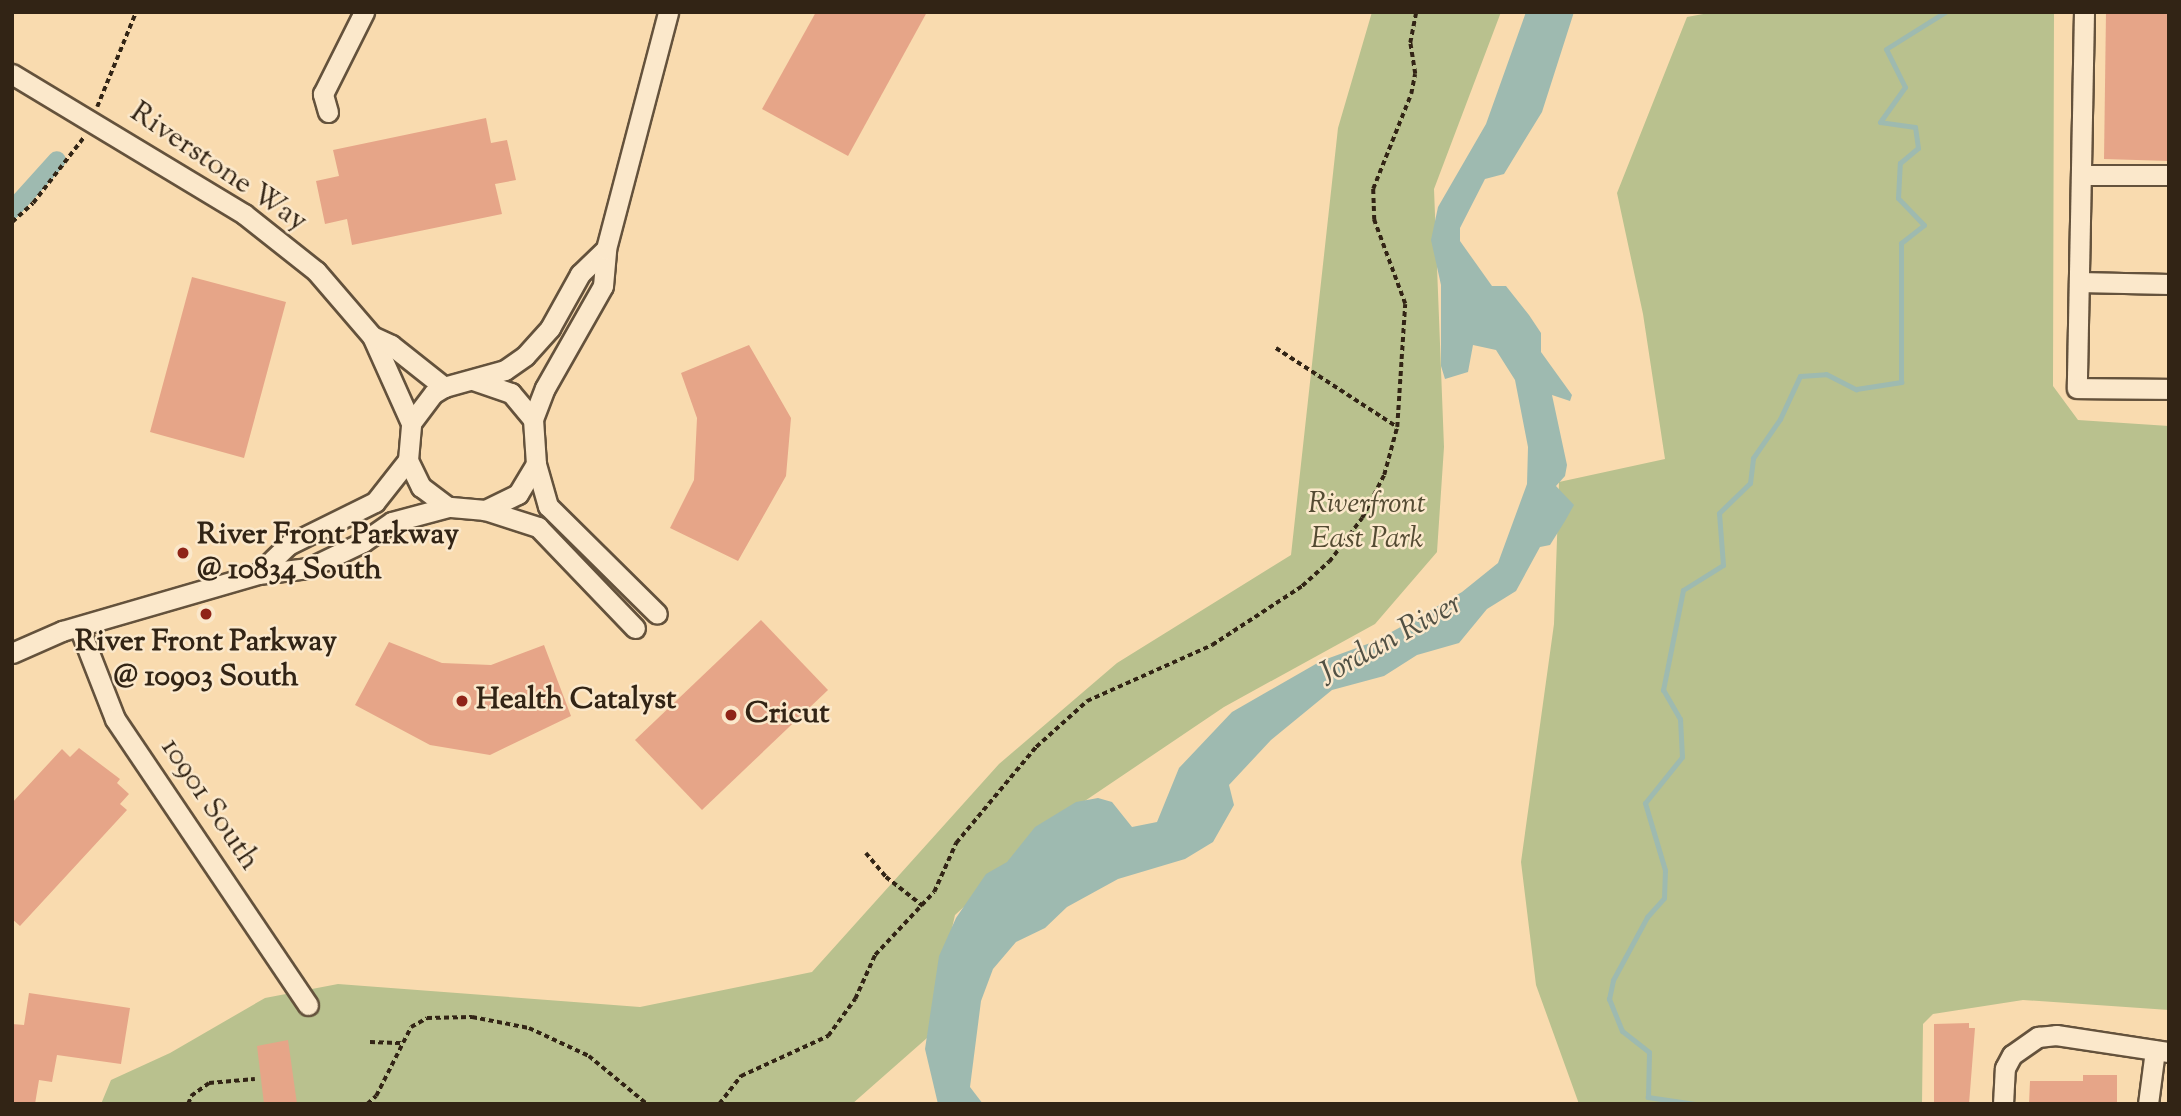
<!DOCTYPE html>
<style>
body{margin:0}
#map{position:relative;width:2181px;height:1116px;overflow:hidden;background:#f9dbaf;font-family:"Sorts Mill Goudy",serif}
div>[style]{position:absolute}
.green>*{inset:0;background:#b9c18e}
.water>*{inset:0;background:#9ebab0}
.stream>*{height:5px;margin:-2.5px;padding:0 2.5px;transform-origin:2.5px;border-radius:2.5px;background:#9ebab0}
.canal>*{height:18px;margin:-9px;padding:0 9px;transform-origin:9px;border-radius:9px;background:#9ebab0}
.building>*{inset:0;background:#e6a588}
.path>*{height:3.5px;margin-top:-1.75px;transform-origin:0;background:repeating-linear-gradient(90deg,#322415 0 5px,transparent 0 8.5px)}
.roads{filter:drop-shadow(2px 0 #64523c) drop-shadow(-2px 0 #64523c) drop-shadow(0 2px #64523c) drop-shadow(0 -2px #64523c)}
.minor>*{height:19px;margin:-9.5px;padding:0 9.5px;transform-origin:9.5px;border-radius:9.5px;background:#fbe8cb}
.dots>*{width:19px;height:19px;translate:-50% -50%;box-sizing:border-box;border:4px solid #fbe8cb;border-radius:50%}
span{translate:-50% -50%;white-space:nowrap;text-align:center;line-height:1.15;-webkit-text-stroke:5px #fbe8cb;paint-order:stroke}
.street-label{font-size:30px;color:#322415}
.park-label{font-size:30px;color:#544b33;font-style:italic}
.poi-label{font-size:30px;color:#322415;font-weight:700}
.left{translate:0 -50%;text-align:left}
.water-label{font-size:32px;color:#525144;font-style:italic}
.frame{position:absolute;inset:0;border:14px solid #322415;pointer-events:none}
</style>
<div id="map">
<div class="green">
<i style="clip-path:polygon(1372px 12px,1501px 12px,1434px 189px,1444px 447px,1437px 552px,1375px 624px,1224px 707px,1064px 815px,955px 915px,927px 1038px,852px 1104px,101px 1104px,111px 1080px,170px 1053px,265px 998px,338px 984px,640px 1007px,812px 972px,999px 764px,1117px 663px,1291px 555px,1338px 128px)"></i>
<i style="clip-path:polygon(1714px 12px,2054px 12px,2053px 386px,2078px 420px,2169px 426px,2169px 1010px,2023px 1000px,1933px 1014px,1923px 1024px,1922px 1104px,1579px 1104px,1536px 985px,1521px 862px,1554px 624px,1559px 482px,1665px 459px,1643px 314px,1617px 193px,1687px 17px)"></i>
</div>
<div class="water">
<i style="clip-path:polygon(1526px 12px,1574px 12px,1542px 112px,1504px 174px,1485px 179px,1460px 228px,1460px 241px,1492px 286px,1506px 286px,1529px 315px,1541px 333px,1541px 352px,1572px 395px,1570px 401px,1552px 395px,1567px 465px,1565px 476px,1556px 486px,1574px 505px,1565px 521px,1550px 545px,1540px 547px,1516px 591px,1487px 609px,1459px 643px,1417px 655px,1384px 676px,1332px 690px,1271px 740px,1229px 785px,1234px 805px,1213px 842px,1185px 859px,1118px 879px,1067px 907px,1045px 928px,1016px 942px,993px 969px,981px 1001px,970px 1087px,983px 1104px,938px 1104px,925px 1049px,939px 956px,956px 918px,986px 874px,1007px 862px,1035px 827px,1076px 802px,1098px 798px,1112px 802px,1132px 827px,1157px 822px,1179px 768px,1232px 712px,1321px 661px,1373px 642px,1419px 617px,1462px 592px,1498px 563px,1527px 484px,1528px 447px,1515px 380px,1496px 350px,1473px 345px,1468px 372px,1445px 379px,1441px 366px,1441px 285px,1431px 240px,1438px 207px,1486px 124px)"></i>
</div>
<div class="stream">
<i style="left:1695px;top:1104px;width:48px;rotate:-171.5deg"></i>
<i style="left:1648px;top:1097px;width:45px;rotate:-88.7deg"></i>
<i style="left:1649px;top:1052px;width:34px;rotate:-142deg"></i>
<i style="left:1622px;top:1031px;width:35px;rotate:-112deg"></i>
<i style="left:1609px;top:999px;width:19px;rotate:-78deg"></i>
<i style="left:1613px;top:980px;width:72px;rotate:-61.6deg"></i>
<i style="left:1647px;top:917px;width:25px;rotate:-48deg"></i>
<i style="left:1664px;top:898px;width:28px;rotate:-88deg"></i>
<i style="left:1665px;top:870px;width:70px;rotate:-106.6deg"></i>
<i style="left:1645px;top:803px;width:59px;rotate:-51.2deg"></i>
<i style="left:1682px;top:757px;width:38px;rotate:-93deg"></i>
<i style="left:1680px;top:719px;width:34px;rotate:-120deg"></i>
<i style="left:1663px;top:690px;width:102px;rotate:-78.7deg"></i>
<i style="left:1683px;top:590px;width:47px;rotate:-32deg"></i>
<i style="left:1723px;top:565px;width:52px;rotate:-94.4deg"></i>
<i style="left:1719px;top:513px;width:43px;rotate:-44.1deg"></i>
<i style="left:1750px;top:483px;width:25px;rotate:-83deg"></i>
<i style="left:1753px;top:458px;width:47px;rotate:-55.3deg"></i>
<i style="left:1780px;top:419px;width:47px;rotate:-65.1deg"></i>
<i style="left:1800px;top:376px;width:26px;rotate:-4deg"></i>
<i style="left:1826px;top:374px;width:34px;rotate:27deg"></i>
<i style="left:1856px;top:389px;width:46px;rotate:-8.8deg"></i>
<i style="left:1901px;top:382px;width:139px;rotate:-90deg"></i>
<i style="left:1901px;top:243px;width:29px;rotate:-38deg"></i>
<i style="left:1924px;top:225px;width:37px;rotate:-134deg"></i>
<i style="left:1898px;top:198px;width:35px;rotate:-87deg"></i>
<i style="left:1900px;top:163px;width:23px;rotate:-40deg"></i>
<i style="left:1918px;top:148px;width:21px;rotate:-98deg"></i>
<i style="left:1915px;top:127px;width:35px;rotate:-172deg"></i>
<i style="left:1880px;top:122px;width:43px;rotate:-54.5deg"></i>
<i style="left:1905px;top:87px;width:42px;rotate:-116.6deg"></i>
<i style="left:1886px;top:49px;width:70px;rotate:-32.1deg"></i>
</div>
<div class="canal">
<i style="left:12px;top:210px;width:67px;rotate:-48deg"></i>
</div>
<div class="building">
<i style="clip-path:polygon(816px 12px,927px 12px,848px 156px,762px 109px)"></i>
<i style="clip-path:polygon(2106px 12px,2169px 12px,2169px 161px,2104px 159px)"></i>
<i style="clip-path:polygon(486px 118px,491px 143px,507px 140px,516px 180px,495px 184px,502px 214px,352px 245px,347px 219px,325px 224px,316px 181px,339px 176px,333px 150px)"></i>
<i style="clip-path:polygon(192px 277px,286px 302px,244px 458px,150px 432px)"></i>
<i style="clip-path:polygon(749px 345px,791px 418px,786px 476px,738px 561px,670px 528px,694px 480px,697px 418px,681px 373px)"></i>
<i style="clip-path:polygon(761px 620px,828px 690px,702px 810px,635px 740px)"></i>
<i style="clip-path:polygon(389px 642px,442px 663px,491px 665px,544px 645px,571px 716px,490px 755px,430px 745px,355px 705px)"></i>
<i style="clip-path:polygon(79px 748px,120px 779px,117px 783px,129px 794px,120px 804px,127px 810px,20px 926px,12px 919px,12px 803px,62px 749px,70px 757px)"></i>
<i style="clip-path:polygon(29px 993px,130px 1008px,121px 1064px,57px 1055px,52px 1082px,39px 1080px,35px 1104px,12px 1104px,12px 1024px,24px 1025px)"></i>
<i style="clip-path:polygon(1969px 1023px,1969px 1028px,1975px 1028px,1969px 1104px,1934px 1104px,1934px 1024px)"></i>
<i style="clip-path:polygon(288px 1040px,297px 1104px,264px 1104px,257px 1046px)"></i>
<i style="clip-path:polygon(2083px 1075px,2117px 1075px,2117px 1104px,2029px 1104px,2030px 1081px,2083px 1081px)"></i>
</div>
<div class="path">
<i style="left:97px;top:107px;width:103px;rotate:-67.7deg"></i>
<i style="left:12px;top:222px;width:28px;rotate:-42deg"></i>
<i style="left:33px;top:203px;width:83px;rotate:-52.3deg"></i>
<i style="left:1276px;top:348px;width:145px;rotate:33.1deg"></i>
<i style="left:866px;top:853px;width:31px;rotate:50deg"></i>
<i style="left:886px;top:877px;width:47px;rotate:38.1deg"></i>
<i style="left:370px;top:1042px;width:34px;rotate:2deg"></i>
<i style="left:188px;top:1104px;width:9px;rotate:-69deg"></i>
<i style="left:191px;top:1096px;width:22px;rotate:-36deg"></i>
<i style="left:209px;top:1083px;width:46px;rotate:-5deg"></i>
<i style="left:367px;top:1104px;width:12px;rotate:-42deg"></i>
<i style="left:376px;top:1096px;width:77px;rotate:-63.1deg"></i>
<i style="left:411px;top:1027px;width:18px;rotate:-29deg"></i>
<i style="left:427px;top:1018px;width:45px;rotate:-1.3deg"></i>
<i style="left:472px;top:1017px;width:58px;rotate:10.9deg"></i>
<i style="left:529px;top:1028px;width:66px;rotate:25deg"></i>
<i style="left:589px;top:1056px;width:75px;rotate:39.6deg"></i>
<i style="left:719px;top:1104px;width:36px;rotate:-52deg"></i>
<i style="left:741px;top:1076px;width:96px;rotate:-24.7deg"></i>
<i style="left:828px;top:1036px;width:46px;rotate:-53.9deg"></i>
<i style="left:855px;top:999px;width:48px;rotate:-65.6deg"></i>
<i style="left:875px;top:955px;width:86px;rotate:-46.9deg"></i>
<i style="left:934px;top:892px;width:54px;rotate:-65.8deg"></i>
<i style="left:956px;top:843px;width:125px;rotate:-50.2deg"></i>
<i style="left:1036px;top:747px;width:69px;rotate:-42deg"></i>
<i style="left:1087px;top:701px;width:137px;rotate:-24.1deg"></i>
<i style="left:1212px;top:645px;width:108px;rotate:-33.2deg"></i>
<i style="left:1302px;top:586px;width:36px;rotate:-42deg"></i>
<i style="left:1329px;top:562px;width:55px;rotate:-53.1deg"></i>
<i style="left:1362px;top:518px;width:48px;rotate:-62.9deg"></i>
<i style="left:1384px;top:475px;width:50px;rotate:-74.8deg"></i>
<i style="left:1397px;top:427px;width:123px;rotate:-86.3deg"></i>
<i style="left:1405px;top:304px;width:90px;rotate:-110.3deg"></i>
<i style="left:1374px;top:220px;width:31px;rotate:-92deg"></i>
<i style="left:1373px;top:189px;width:102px;rotate:-68.2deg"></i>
<i style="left:1411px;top:94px;width:20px;rotate:-79deg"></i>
<i style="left:1415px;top:74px;width:31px;rotate:-99deg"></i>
<i style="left:1410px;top:43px;width:32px;rotate:-79deg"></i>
</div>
<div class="roads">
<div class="minor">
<i style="left:2084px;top:12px;width:376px;rotate:91.1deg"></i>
<i style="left:2077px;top:388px;width:92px;rotate:0.6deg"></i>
<i style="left:12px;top:74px;width:271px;rotate:31.1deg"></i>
<i style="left:244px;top:214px;width:92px;rotate:38.4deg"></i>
<i style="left:316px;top:271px;width:86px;rotate:49.3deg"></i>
<i style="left:372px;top:336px;width:95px;rotate:65.9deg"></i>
<i style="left:328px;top:112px;width:19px;rotate:-106deg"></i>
<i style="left:323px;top:94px;width:92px;rotate:-63.4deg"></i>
<i style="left:2081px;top:175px;width:88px"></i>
<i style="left:2079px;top:282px;width:90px;rotate:1.3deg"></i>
<i style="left:372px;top:336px;width:21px;rotate:25deg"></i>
<i style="left:391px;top:345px;width:68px;rotate:38.4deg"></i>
<i style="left:473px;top:380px;width:40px;rotate:18.9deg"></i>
<i style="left:511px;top:393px;width:34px;rotate:50deg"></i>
<i style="left:533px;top:419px;width:45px;rotate:86.2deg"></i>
<i style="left:536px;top:464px;width:35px;rotate:121deg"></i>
<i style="left:518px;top:494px;width:37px;rotate:154deg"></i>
<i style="left:485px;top:510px;width:37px;rotate:-175deg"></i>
<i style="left:448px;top:507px;width:34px;rotate:-143deg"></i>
<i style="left:421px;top:487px;width:30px;rotate:-116deg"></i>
<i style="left:408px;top:460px;width:37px;rotate:-85deg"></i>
<i style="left:411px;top:423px;width:38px;rotate:-53deg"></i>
<i style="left:434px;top:393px;width:12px;rotate:-31deg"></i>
<i style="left:444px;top:387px;width:63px;rotate:-15.6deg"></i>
<i style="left:505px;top:370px;width:24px;rotate:-35deg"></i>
<i style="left:525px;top:356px;width:38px;rotate:-48deg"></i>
<i style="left:550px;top:328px;width:62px;rotate:-60.9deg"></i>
<i style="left:580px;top:274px;width:36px;rotate:-44deg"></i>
<i style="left:533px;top:419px;width:33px;rotate:-69deg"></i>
<i style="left:545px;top:388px;width:117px;rotate:-60.4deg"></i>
<i style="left:603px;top:286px;width:37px;rotate:-85deg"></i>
<i style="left:606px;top:249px;width:245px;rotate:-75.3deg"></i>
<i style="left:536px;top:464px;width:44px;rotate:74.1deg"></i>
<i style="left:548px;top:506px;width:153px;rotate:44.7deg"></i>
<i style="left:485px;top:510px;width:56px;rotate:17.8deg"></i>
<i style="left:538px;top:527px;width:140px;rotate:46.2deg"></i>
<i style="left:258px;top:574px;width:42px;rotate:-44deg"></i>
<i style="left:288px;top:545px;width:97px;rotate:-26.3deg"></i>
<i style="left:375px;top:502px;width:53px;rotate:-51.8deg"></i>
<i style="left:79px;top:627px;width:99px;rotate:68.6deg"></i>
<i style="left:115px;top:719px;width:345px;rotate:56deg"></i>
<i style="left:12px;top:653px;width:55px;rotate:-23.7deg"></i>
<i style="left:62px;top:631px;width:204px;rotate:-16.2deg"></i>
<i style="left:258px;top:574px;width:51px;rotate:-6.7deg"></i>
<i style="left:309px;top:568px;width:60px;rotate:-25.7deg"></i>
<i style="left:363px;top:542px;width:35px;rotate:-35deg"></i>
<i style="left:392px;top:522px;width:58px;rotate:-15deg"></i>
<i style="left:2003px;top:1104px;width:36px;rotate:-87deg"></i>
<i style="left:2005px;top:1068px;width:15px;rotate:-62deg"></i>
<i style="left:2012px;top:1055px;width:32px;rotate:-35deg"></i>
<i style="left:2038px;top:1037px;width:18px;rotate:-6deg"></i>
<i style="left:2056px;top:1035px;width:114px;rotate:8.6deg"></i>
<i style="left:2148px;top:1104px;width:54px;rotate:-82.6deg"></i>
</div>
</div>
<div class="dots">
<i style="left:183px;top:553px;background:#8f2418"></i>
<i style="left:206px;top:614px;background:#8f2418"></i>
<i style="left:462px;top:701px;background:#8f2418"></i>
<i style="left:731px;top:715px;background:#8f2418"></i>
</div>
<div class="street-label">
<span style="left:218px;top:168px;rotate:34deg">Riverstone Way</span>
<span style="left:209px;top:805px;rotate:56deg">10901 South</span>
</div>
<div class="park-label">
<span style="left:1367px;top:522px">Riverfront<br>East Park</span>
</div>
<div class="poi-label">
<span class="left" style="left:197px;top:553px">River Front Parkway<br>@ 10834 South</span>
<span style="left:206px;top:660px">River Front Parkway<br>@ 10903 South</span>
<span class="left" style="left:476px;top:701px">Health Catalyst</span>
<span class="left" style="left:745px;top:715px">Cricut</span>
</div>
<div class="water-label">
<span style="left:1391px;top:640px;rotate:-29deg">Jordan River</span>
</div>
<div class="frame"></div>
</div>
